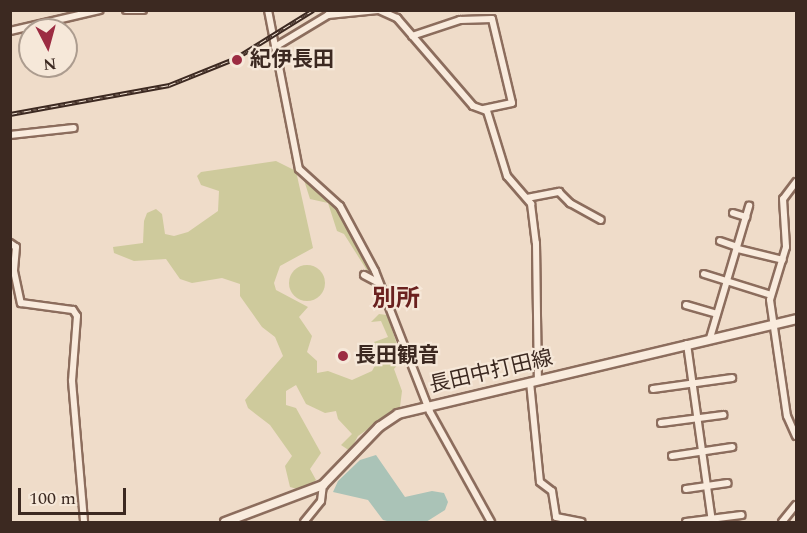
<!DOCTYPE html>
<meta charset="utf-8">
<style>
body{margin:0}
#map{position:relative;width:807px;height:533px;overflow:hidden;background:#efdcc9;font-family:Spectral,"Noto Sans JP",serif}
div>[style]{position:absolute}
.green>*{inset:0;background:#ceca9c}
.round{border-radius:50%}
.water>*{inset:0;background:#aac3b7}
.roads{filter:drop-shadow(2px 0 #8c6d5d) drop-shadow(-2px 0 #8c6d5d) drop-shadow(0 2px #8c6d5d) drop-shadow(0 -2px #8c6d5d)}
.minor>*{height:6px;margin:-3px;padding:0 3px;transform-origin:3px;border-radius:3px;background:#f9ebdd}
.tertiary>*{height:8px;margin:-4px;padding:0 4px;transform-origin:4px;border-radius:4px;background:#f9ebdd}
.rail>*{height:4.5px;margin-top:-2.25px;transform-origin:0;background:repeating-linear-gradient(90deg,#f6e8d9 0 7px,#3c2921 0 14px);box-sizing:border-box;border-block:2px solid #3c2921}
.dots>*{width:16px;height:16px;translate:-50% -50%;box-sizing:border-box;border:3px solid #f6e8d9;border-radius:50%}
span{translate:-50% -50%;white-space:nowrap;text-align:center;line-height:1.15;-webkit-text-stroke:4.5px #f6e8d9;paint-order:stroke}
.poi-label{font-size:21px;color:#3c2921;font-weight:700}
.left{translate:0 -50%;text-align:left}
.street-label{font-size:21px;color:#3c2921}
.quarter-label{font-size:24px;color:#6a211f;font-weight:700}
.frame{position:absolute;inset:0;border:12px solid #3c2921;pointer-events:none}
.north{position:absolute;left:18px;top:18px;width:60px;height:60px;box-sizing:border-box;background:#f6e8d9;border:2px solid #ac9c8f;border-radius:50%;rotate:174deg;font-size:16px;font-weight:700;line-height:24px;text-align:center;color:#3c2921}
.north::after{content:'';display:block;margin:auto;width:21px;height:27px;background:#9c2c42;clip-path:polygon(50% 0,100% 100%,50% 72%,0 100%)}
.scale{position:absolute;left:18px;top:488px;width:108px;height:27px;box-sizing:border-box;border:3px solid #3c2921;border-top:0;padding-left:8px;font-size:18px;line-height:21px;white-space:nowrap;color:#3c2921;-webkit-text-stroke:4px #f6e8d9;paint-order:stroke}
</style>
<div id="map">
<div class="green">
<i style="clip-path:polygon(276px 161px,296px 171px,313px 248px,280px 266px,274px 283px,276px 290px,308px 307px,299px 317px,312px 336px,307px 352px,317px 361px,317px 373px,328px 371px,352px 380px,372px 371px,383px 351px,383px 347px,374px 348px,374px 342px,388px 337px,381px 321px,371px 322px,379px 314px,387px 315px,402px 359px,394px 369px,402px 391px,400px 407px,358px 436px,350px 451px,341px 445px,352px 434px,338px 419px,336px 411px,325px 413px,306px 404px,296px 385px,286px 391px,286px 405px,296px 408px,321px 453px,310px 469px,316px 480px,304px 491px,290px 487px,285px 466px,292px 456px,270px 425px,248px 408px,245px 400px,283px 356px,275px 337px,262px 327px,240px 296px,240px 284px,222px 278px,192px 283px,180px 279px,166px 259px,134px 261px,114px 253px,113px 247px,143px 243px,144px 221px,147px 213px,156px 209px,162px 214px,165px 234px,174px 236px,188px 232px,218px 211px,219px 191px,201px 185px,197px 176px,201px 172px)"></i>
<i style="clip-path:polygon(303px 177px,338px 207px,367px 261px,368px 272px,344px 234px,337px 231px,328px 203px,310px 199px)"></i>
<i class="round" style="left:289px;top:265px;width:36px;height:36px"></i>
</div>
<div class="water">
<i style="clip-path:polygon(376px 455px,405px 497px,432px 491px,444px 493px,448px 502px,445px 510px,426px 522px,391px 522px,383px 520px,368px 500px,333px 492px,338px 481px,360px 460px)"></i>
</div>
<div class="roads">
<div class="minor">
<i style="left:126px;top:10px;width:17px"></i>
<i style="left:268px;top:10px;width:162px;rotate:79deg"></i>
<i style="left:299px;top:169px;width:55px;rotate:42.1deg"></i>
<i style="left:340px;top:206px;width:74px;rotate:61.7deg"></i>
<i style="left:375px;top:271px;width:151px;rotate:68.7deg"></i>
<i style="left:430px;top:412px;width:126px;rotate:61deg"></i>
<i style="left:379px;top:10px;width:20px;rotate:24deg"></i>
<i style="left:397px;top:18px;width:116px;rotate:49.2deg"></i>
<i style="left:473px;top:106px;width:15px;rotate:20deg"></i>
<i style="left:487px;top:111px;width:68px;rotate:72.9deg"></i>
<i style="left:507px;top:176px;width:37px;rotate:49deg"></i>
<i style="left:531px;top:204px;width:39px;rotate:83deg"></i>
<i style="left:536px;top:243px;width:137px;rotate:89.2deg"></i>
<i style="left:10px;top:31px;width:92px;rotate:-13.1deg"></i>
<i style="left:412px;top:36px;width:51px;rotate:-18.4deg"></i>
<i style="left:460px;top:20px;width:32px;rotate:-2deg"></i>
<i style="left:492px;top:19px;width:86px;rotate:76.6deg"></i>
<i style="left:512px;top:103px;width:29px;rotate:168deg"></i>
<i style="left:275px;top:47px;width:62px;rotate:-31.1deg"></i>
<i style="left:328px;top:15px;width:50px;rotate:-5.7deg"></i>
<i style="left:10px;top:135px;width:64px;rotate:-6.2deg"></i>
<i style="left:796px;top:182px;width:21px;rotate:127deg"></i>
<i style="left:783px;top:199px;width:48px;rotate:86.4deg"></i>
<i style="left:786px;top:247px;width:55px;rotate:106.8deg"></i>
<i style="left:770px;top:300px;width:117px;rotate:81.7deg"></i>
<i style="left:787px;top:416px;width:22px;rotate:66deg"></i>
<i style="left:527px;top:198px;width:33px;rotate:-11deg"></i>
<i style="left:559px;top:192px;width:16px;rotate:45deg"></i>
<i style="left:570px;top:203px;width:35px;rotate:29deg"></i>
<i style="left:733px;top:213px;width:14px;rotate:17deg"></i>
<i style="left:720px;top:241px;width:18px;rotate:19deg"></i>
<i style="left:10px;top:243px;width:7px;rotate:34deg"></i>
<i style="left:16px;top:247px;width:24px;rotate:95deg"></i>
<i style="left:14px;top:271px;width:33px;rotate:78deg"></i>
<i style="left:21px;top:303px;width:52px;rotate:7.7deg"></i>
<i style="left:73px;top:310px;width:7px;rotate:56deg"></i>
<i style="left:77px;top:316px;width:65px;rotate:94.4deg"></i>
<i style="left:72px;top:381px;width:142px;rotate:85.1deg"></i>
<i style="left:738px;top:249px;width:46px;rotate:13.7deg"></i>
<i style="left:704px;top:274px;width:70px;rotate:17.4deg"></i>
<i style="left:364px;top:275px;width:17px;rotate:28deg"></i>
<i style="left:686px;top:305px;width:32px;rotate:16deg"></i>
<i style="left:710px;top:338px;width:138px;rotate:-73.5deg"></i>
<i style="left:687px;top:344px;width:180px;rotate:82deg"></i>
<i style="left:530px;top:382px;width:100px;rotate:84.3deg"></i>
<i style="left:540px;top:482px;width:15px;rotate:37deg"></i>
<i style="left:552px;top:491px;width:26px;rotate:81deg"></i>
<i style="left:556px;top:517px;width:26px;rotate:11deg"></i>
<i style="left:653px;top:389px;width:80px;rotate:-7.9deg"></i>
<i style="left:661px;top:423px;width:63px;rotate:-7.4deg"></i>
<i style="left:672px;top:456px;width:61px;rotate:-8.5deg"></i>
<i style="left:686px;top:489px;width:42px;rotate:-8.1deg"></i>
<i style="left:304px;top:522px;width:27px;rotate:-51deg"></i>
<i style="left:321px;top:501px;width:16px;rotate:-83deg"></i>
<i style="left:686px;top:522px;width:56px;rotate:-7.1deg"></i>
<i style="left:782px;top:522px;width:22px;rotate:-51deg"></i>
</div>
<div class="tertiary">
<i style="left:225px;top:522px;width:105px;rotate:-20.7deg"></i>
<i style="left:323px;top:485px;width:81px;rotate:-46deg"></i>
<i style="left:379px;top:427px;width:23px;rotate:-34deg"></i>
<i style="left:398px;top:414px;width:409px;rotate:-13.4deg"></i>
</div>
</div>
<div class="rail">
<i style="left:10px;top:114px;width:162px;rotate:-10.3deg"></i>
<i style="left:169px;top:85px;width:72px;rotate:-21.9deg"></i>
<i style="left:236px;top:58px;width:91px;rotate:-31.9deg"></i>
</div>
<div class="dots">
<i style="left:237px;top:60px;background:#9c2c42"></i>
<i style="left:343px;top:356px;background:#9c2c42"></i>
</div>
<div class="poi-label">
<span class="left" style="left:250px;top:60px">紀伊長田</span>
<span class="left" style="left:355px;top:356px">長田観音</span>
</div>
<div class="street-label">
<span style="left:491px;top:372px;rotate:-13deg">長田中打田線</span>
</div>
<div class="quarter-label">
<span style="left:396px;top:300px">別所</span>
</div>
<div class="frame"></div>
<div class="north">N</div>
<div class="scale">100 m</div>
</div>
